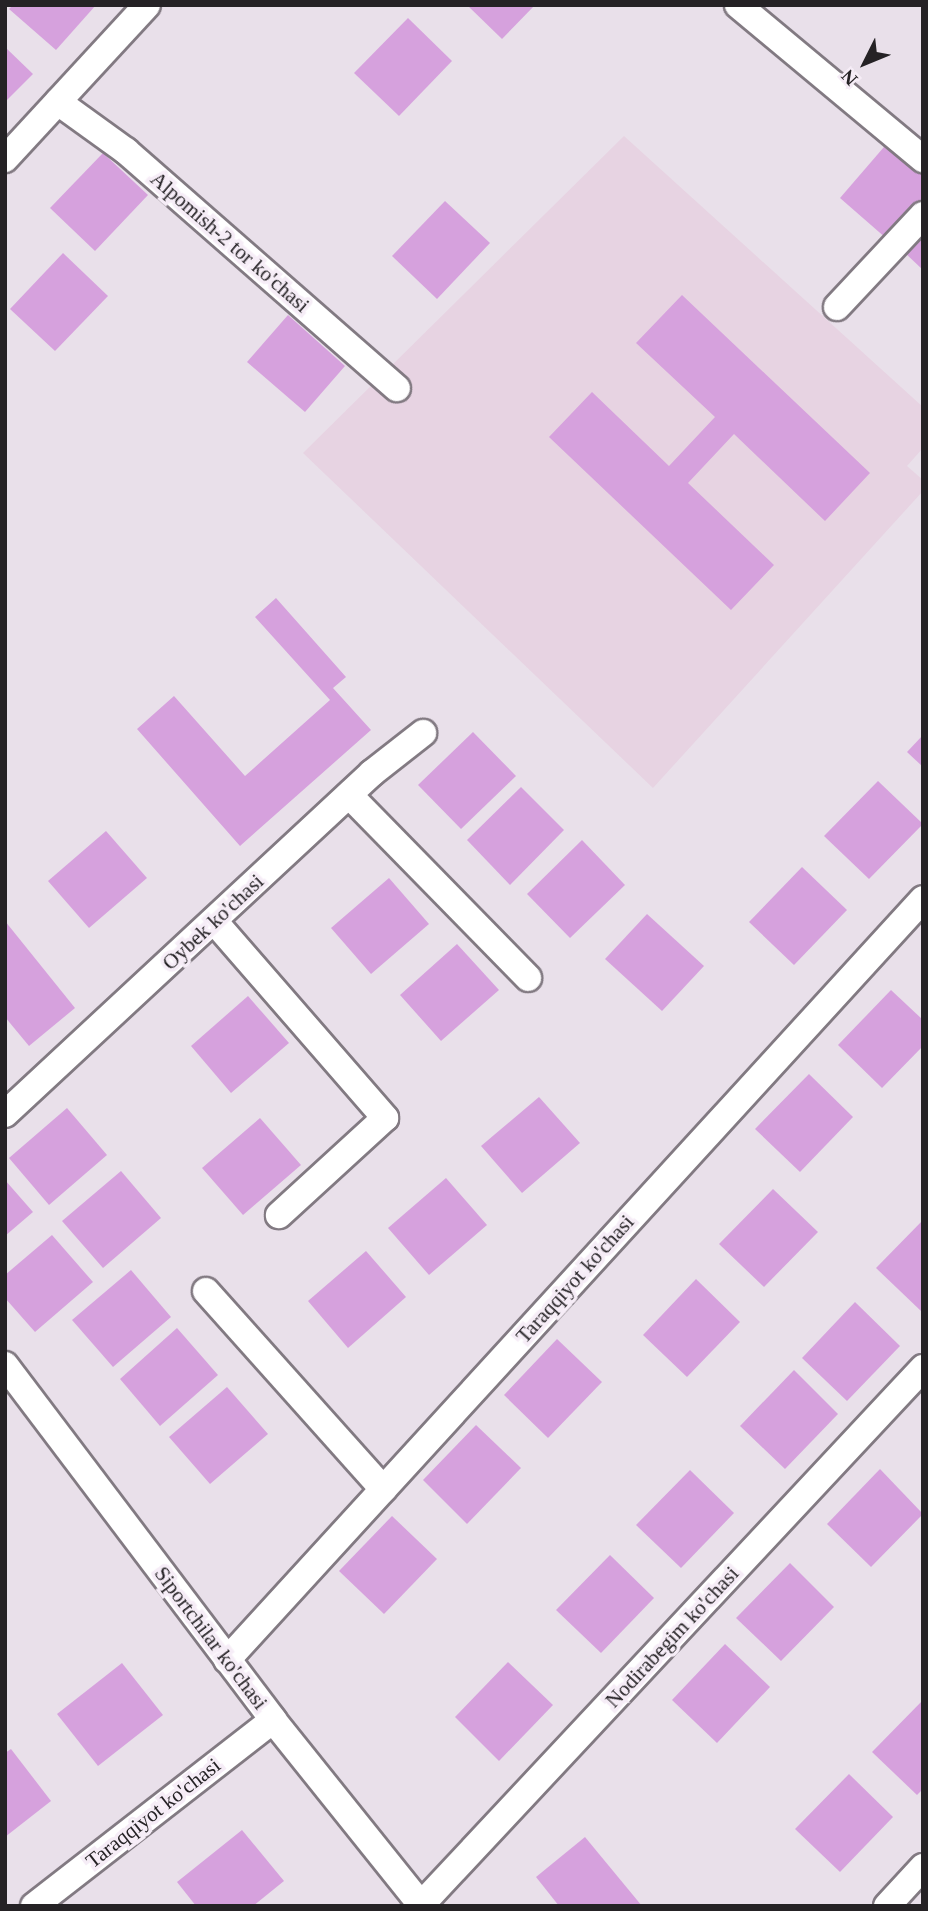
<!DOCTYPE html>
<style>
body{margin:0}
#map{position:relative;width:928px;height:1911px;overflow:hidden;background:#e9e0ea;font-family:"Times New Roman",serif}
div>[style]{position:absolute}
.education>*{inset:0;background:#e7d3e2}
.building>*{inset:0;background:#d6a1dd}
.roads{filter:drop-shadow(2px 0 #827a82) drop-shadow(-2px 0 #827a82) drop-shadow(0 2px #827a82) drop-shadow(0 -2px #827a82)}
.minor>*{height:26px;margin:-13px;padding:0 13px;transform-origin:13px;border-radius:13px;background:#fff}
span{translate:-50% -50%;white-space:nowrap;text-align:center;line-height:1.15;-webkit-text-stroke:7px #f6edf7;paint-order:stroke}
.street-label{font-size:21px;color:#252225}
.frame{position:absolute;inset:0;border:7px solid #252225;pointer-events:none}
.north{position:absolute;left:830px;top:28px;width:70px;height:70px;-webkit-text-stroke:5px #f6edf7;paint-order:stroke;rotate:227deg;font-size:19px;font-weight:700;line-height:28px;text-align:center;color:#252225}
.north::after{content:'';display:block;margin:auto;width:24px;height:32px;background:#252225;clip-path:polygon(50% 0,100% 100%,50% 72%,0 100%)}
</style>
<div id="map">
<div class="education">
<i style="clip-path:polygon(624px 136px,923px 407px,923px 448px,907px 466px,923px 480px,923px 491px,653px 788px,303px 453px)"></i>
</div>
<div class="building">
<i style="clip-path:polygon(13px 5px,96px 5px,56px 50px,9px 9px)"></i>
<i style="clip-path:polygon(467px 5px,535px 5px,502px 39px)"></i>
<i style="clip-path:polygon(408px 18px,452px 61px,399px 116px,354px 73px)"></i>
<i style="clip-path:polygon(5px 47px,33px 74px,5px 102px)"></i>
<i style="clip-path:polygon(890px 140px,923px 169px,923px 197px,887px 239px,840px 198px)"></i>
<i style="clip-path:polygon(103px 153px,148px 195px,95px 251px,50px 208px)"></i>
<i style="clip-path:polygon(445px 201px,490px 243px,437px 299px,392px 256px)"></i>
<i style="clip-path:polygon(923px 232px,923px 270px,904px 252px)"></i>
<i style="clip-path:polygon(63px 253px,108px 296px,55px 351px,10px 309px)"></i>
<i style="clip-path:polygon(682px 295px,870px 473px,825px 521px,734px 434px,688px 483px,774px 565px,731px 610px,549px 437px,592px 392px,669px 466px,715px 417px,636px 343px)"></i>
<i style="clip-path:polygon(288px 315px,345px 366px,305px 412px,247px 362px)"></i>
<i style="clip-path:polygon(276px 598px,346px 677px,333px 688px,371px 730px,240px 846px,137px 729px,174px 696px,245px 776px,330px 700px,255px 617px)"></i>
<i style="clip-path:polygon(473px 732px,516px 776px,461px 829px,418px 785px)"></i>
<i style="clip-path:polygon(923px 735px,923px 767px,907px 752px)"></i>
<i style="clip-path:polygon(878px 781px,923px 824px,869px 879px,824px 836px)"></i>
<i style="clip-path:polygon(521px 787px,564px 830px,510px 885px,467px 840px)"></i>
<i style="clip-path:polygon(106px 831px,147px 878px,89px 928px,48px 881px)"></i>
<i style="clip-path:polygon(582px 840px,625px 885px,570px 938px,527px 894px)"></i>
<i style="clip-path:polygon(802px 867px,847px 910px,794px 965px,749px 922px)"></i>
<i style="clip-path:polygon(389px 878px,429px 924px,371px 974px,331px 928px)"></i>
<i style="clip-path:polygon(647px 914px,704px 966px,662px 1011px,605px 959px)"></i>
<i style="clip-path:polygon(5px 921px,75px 1008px,29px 1046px,5px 1017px)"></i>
<i style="clip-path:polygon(457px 944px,499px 990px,441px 1041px,400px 995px)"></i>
<i style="clip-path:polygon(891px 990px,923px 1020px,923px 1046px,882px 1088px,838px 1045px)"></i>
<i style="clip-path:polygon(248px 996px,289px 1043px,231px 1093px,191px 1046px)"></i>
<i style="clip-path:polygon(809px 1074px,853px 1117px,800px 1172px,755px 1129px)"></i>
<i style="clip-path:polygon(539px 1097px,580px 1143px,522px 1193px,481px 1146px)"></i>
<i style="clip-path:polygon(67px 1108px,107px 1155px,49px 1205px,9px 1158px)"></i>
<i style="clip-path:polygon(260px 1118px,301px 1165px,243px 1215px,202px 1168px)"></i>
<i style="clip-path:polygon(121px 1171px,161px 1218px,103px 1268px,62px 1221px)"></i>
<i style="clip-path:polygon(446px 1178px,487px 1225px,429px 1275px,388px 1228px)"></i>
<i style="clip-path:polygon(5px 1180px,33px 1212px,5px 1236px)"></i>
<i style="clip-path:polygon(773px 1189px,818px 1232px,764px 1287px,719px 1244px)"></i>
<i style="clip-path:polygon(923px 1220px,923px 1309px,921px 1311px,876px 1268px)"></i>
<i style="clip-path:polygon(52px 1235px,93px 1282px,35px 1332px,5px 1298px,5px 1275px)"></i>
<i style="clip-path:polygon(366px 1251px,406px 1297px,348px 1348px,308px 1301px)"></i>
<i style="clip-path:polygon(131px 1270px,171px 1317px,113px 1367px,72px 1320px)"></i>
<i style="clip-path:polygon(696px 1279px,740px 1322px,687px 1377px,643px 1335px)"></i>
<i style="clip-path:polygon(855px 1302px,900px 1346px,847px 1401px,802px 1358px)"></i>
<i style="clip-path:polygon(177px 1328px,218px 1375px,160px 1426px,120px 1379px)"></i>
<i style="clip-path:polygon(557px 1339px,602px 1382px,548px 1438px,504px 1395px)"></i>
<i style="clip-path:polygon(794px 1370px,838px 1414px,785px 1469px,740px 1426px)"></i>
<i style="clip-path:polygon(227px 1387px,268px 1434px,210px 1484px,169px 1437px)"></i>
<i style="clip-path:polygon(476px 1425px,521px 1468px,467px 1524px,423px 1480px)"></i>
<i style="clip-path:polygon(880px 1469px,923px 1514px,871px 1567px,827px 1524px)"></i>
<i style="clip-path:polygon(690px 1470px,734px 1513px,681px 1568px,636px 1525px)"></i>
<i style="clip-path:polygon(392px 1516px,437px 1559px,384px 1614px,339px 1571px)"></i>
<i style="clip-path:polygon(610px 1555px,654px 1598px,601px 1653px,556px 1610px)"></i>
<i style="clip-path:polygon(790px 1563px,834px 1607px,781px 1661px,736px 1618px)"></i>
<i style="clip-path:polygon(725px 1644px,770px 1687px,717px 1743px,672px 1700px)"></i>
<i style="clip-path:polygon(508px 1662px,553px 1705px,499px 1761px,455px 1717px)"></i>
<i style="clip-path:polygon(122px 1663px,163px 1715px,98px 1766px,57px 1714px)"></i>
<i style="clip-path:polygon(923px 1700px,923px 1789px,917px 1795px,872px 1752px)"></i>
<i style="clip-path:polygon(11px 1749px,51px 1801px,5px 1837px,5px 1753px)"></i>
<i style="clip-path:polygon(849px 1774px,893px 1817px,840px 1872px,795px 1829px)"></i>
<i style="clip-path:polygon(242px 1830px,284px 1881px,253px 1906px,196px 1906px,177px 1882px)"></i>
<i style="clip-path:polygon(585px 1837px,642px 1906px,559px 1906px,536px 1877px)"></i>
</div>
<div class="roads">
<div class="minor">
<i style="left:738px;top:5px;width:241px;rotate:39.8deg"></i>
<i style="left:58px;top:102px;width:84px;rotate:35.8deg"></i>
<i style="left:126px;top:151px;width:360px;rotate:41.2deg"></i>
<i style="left:5px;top:159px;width:209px;rotate:-47.3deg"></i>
<i style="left:837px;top:307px;width:126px;rotate:-46.9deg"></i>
<i style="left:349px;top:795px;width:256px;rotate:45.6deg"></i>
<i style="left:214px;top:921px;width:261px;rotate:49deg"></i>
<i style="left:385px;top:1118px;width:144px;rotate:137.5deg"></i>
<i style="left:5px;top:1114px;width:501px;rotate:-42.9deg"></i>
<i style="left:372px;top:773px;width:65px;rotate:-38.1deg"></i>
<i style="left:206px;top:1291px;width:266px;rotate:48.2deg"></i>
<i style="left:5px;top:1365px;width:445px;rotate:52.9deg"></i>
<i style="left:273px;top:1720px;width:238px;rotate:51.3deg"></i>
<i style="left:227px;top:1660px;width:1031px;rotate:-47.55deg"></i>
<i style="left:421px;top:1905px;width:735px;rotate:-46.93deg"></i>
<i style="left:34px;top:1906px;width:303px;rotate:-37.9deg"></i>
<i style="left:887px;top:1906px;width:53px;rotate:-47.3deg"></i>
</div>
</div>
<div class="street-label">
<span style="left:230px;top:242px;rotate:41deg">Alpomish-2 tor ko'chasi</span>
<span style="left:213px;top:922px;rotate:-43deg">Oybek ko'chasi</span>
<span style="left:575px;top:1279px;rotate:-48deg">Taraqqiyot ko'chasi</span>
<span style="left:672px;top:1637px;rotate:-47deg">Nodirabegim ko'chasi</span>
<span style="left:211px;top:1638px;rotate:53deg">Siportchilar ko'chasi</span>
<span style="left:153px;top:1813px;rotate:-38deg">Taraqqiyot ko'chasi</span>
</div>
<div class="frame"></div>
<div class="north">N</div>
</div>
